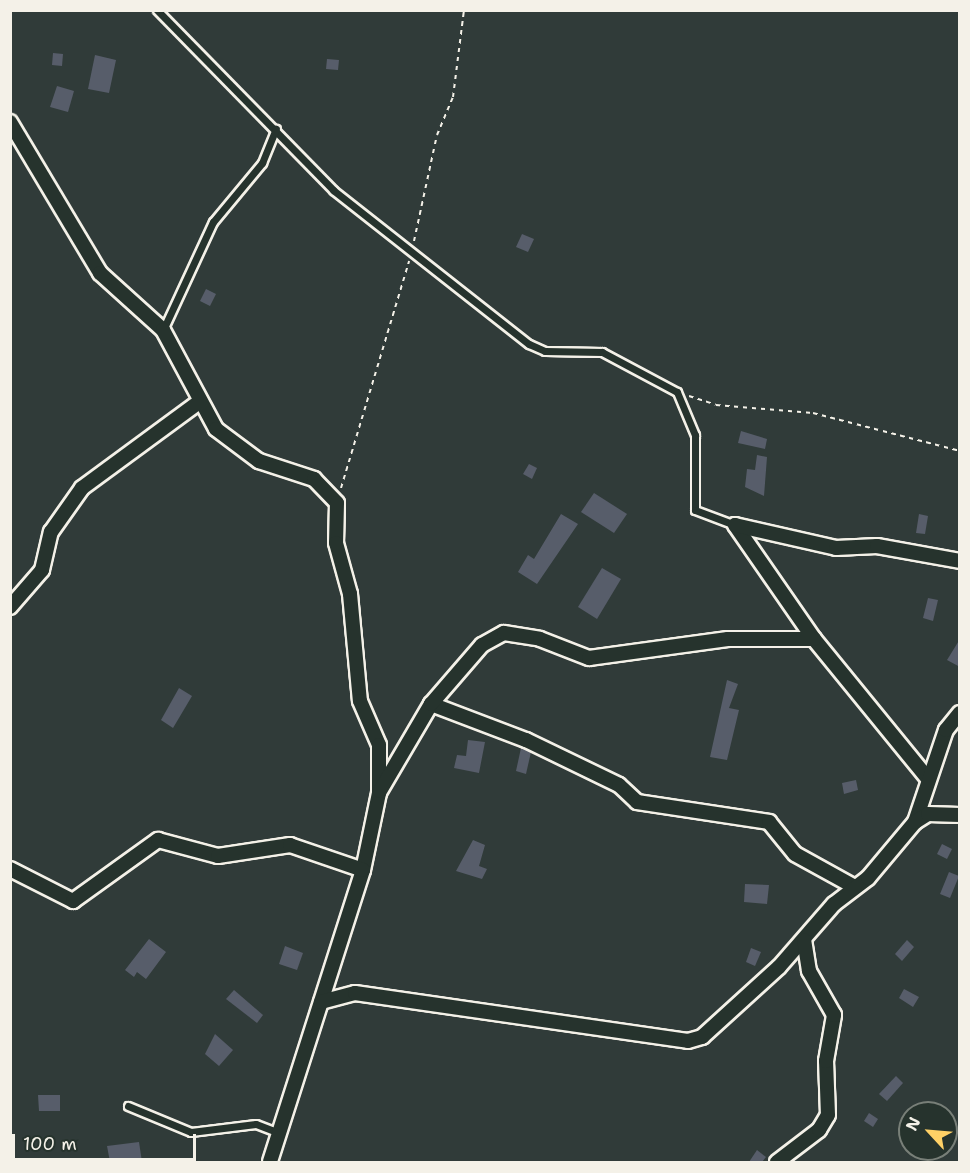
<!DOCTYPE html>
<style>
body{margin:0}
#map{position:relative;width:970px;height:1173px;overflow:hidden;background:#303b39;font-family:"Shantell Sans",sans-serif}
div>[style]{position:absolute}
.building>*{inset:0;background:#575d6a}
.path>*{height:2px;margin-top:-1px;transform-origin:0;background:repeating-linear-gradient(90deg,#f4f1e8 0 4.5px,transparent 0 9px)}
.roads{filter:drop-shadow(2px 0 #f4f1e8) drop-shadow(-2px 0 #f4f1e8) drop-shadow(0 2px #f4f1e8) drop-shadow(0 -2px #f4f1e8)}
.service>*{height:7px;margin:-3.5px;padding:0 3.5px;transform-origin:3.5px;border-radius:3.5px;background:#26332d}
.minor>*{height:14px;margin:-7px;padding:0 7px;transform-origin:7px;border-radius:7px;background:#26332d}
span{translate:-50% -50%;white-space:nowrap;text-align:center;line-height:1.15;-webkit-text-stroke:4.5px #26332d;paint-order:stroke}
.frame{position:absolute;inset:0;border:12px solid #f4f1e8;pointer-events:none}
.north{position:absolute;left:898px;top:1101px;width:60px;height:60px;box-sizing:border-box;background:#26332d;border:2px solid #787f78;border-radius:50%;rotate:296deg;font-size:16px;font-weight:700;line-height:24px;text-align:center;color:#f4f1e8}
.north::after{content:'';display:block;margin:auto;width:21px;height:27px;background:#ffd166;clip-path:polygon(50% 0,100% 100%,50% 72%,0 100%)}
.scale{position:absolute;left:12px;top:1134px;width:184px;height:27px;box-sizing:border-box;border:3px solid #f4f1e8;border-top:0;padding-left:8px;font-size:18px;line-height:21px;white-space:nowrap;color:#f4f1e8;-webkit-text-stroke:4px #26332d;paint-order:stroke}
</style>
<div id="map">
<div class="building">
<i style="clip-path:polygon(53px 53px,63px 54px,62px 66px,52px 65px)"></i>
<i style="clip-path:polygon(95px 55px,116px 60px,109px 93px,88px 89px)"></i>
<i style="clip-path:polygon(327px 59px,339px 60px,338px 70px,326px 69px)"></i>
<i style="clip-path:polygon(57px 86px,74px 91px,68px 112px,50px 107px)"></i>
<i style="clip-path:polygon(522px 234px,534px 239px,528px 252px,516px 247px)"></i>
<i style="clip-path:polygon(206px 289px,216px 294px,210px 306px,200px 301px)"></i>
<i style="clip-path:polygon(741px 431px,767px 439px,765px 449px,738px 443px)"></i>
<i style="clip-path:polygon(757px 455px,767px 457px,764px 496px,745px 487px,747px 469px,755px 470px)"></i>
<i style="clip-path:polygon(529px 464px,537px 468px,532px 479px,523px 474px)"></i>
<i style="clip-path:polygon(594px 493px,627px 514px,614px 533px,581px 512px)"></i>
<i style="clip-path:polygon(561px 514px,578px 524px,537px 584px,518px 572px,528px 555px,534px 559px)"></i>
<i style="clip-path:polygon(919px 514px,928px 516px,925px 534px,916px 533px)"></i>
<i style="clip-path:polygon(602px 568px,621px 579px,597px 619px,578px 607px)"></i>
<i style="clip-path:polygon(928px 598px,938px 600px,933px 621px,923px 618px)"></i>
<i style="clip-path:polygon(960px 639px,960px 667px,947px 660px)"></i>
<i style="clip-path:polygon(727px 680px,738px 684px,729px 708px,739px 710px,727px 760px,710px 757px)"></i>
<i style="clip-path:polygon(179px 688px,192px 696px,173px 728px,161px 720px)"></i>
<i style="clip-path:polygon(468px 740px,485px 742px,479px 773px,454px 768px,457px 755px,466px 756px)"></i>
<i style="clip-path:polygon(521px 748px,531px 752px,526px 774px,516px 771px)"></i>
<i style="clip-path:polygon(856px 780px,858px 790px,844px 794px,842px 783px)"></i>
<i style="clip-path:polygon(473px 840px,485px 845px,479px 866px,487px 869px,482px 879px,456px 871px)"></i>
<i style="clip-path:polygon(942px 844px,952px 849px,947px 859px,937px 854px)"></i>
<i style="clip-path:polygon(949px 872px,959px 876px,950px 898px,940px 894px)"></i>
<i style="clip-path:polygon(745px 884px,769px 885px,767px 904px,744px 902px)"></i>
<i style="clip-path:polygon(149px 939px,166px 952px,146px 979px,137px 972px,134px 977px,125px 970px)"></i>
<i style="clip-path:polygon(907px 940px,914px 947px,902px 961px,895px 954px)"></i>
<i style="clip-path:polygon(285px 946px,303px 953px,297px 970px,279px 964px)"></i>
<i style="clip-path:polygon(751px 948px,761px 952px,755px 966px,746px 962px)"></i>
<i style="clip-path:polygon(904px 989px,919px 997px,913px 1007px,899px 998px)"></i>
<i style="clip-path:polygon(234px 990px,263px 1015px,257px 1023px,226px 999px)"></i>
<i style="clip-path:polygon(215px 1034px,233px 1050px,219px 1066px,205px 1054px)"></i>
<i style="clip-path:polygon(896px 1076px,903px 1083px,887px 1101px,879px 1094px)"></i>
<i style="clip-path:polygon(38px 1095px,60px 1095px,60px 1111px,39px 1111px)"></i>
<i style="clip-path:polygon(869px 1113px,878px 1119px,873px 1127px,864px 1121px)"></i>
<i style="clip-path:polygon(139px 1142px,142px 1162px,110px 1162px,107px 1146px)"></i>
<i style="clip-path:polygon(757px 1150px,766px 1157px,762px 1162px,749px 1162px)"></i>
</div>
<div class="path">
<i style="left:414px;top:241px;width:108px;rotate:-77.8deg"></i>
<i style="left:437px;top:135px;width:41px;rotate:-67.2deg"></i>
<i style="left:453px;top:97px;width:88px;rotate:-82.8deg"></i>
<i style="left:689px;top:396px;width:28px;rotate:18deg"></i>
<i style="left:716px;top:405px;width:97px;rotate:4.7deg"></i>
<i style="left:813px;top:413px;width:152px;rotate:14.5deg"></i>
<i style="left:341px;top:488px;width:237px;rotate:-73.3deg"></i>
</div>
<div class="roads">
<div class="service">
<i style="left:157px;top:10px;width:252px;rotate:45.6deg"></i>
<i style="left:333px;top:190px;width:249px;rotate:38.2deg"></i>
<i style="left:529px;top:344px;width:17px;rotate:24deg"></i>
<i style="left:545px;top:351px;width:57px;rotate:1deg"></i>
<i style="left:602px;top:352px;width:85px;rotate:28.1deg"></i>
<i style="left:677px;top:392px;width:47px;rotate:67.3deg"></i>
<i style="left:695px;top:435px;width:75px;rotate:90deg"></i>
<i style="left:695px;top:510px;width:43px;rotate:20.6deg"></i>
<i style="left:163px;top:330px;width:119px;rotate:-65.2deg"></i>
<i style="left:213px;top:222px;width:77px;rotate:-50.3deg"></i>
<i style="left:262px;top:163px;width:37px;rotate:-68deg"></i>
<i style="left:128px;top:1106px;width:68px;rotate:22.4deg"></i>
<i style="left:191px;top:1132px;width:65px;rotate:-7deg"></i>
<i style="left:256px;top:1124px;width:25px;rotate:21deg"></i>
</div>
<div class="minor">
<i style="left:10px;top:122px;width:176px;rotate:59.2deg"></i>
<i style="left:100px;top:273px;width:85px;rotate:42.1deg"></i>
<i style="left:163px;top:330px;width:112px;rotate:61.8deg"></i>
<i style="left:216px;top:429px;width:54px;rotate:36.7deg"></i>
<i style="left:259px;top:461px;width:58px;rotate:18.1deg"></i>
<i style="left:314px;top:479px;width:33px;rotate:46deg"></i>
<i style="left:337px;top:503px;width:40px;rotate:91.4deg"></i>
<i style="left:336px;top:543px;width:53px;rotate:74.6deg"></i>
<i style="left:350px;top:594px;width:107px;rotate:84.7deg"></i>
<i style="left:360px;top:701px;width:48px;rotate:66.6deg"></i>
<i style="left:379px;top:745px;width:48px;rotate:90deg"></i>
<i style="left:379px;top:793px;width:79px;rotate:101.7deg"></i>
<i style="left:363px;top:870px;width:306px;rotate:107.7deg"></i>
<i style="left:735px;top:525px;width:139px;rotate:55.3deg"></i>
<i style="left:814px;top:639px;width:181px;rotate:50.8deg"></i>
<i style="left:735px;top:525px;width:104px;rotate:12.8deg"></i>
<i style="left:836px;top:548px;width:41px;rotate:-2.8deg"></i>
<i style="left:877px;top:546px;width:84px;rotate:10.2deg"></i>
<i style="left:10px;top:607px;width:49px;rotate:-49.1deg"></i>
<i style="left:42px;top:570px;width:39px;rotate:-77deg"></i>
<i style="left:51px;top:532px;width:54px;rotate:-54.8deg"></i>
<i style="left:82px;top:488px;width:145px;rotate:-36.3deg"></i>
<i style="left:431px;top:704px;width:102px;rotate:20.8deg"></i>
<i style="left:526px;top:740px;width:103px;rotate:25.8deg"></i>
<i style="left:619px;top:785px;width:25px;rotate:43deg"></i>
<i style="left:637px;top:802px;width:134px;rotate:8.6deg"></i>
<i style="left:769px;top:822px;width:41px;rotate:50.9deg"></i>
<i style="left:795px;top:854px;width:68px;rotate:28.8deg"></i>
<i style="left:380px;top:791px;width:101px;rotate:-59.6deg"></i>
<i style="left:431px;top:704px;width:78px;rotate:-49.2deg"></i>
<i style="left:482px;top:645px;width:25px;rotate:-29deg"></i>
<i style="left:504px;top:633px;width:36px;rotate:9deg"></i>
<i style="left:540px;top:639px;width:53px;rotate:21.2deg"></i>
<i style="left:589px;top:658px;width:140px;rotate:-7.8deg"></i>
<i style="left:728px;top:639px;width:86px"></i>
<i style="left:915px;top:822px;width:97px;rotate:-71.4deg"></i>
<i style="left:946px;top:730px;width:22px;rotate:-51deg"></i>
<i style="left:10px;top:869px;width:71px;rotate:26.9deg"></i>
<i style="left:73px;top:901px;width:105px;rotate:-35.7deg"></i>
<i style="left:158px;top:840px;width:62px;rotate:14.9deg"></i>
<i style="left:218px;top:856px;width:73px;rotate:-8.7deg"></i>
<i style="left:290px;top:845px;width:77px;rotate:18.9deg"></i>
<i style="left:321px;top:1002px;width:35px;rotate:-15deg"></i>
<i style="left:355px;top:993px;width:336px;rotate:8.2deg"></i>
<i style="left:688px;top:1041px;width:15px;rotate:-16deg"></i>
<i style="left:702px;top:1037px;width:104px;rotate:-42.3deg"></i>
<i style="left:779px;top:967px;width:84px;rotate:-48.9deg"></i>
<i style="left:834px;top:904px;width:43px;rotate:-37.4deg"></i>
<i style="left:868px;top:878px;width:73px;rotate:-50deg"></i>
<i style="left:915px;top:822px;width:15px;rotate:-32deg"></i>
<i style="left:928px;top:814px;width:32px;rotate:2deg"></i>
<i style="left:777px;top:1162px;width:53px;rotate:-37.3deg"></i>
<i style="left:819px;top:1130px;width:17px;rotate:-59deg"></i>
<i style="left:828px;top:1115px;width:54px;rotate:-92.1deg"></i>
<i style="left:826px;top:1061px;width:47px;rotate:-80.1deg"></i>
<i style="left:834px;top:1015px;width:51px;rotate:-119.6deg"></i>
<i style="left:809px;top:971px;width:31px;rotate:-99deg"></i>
</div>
</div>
<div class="frame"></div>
<div class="north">N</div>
<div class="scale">100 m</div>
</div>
